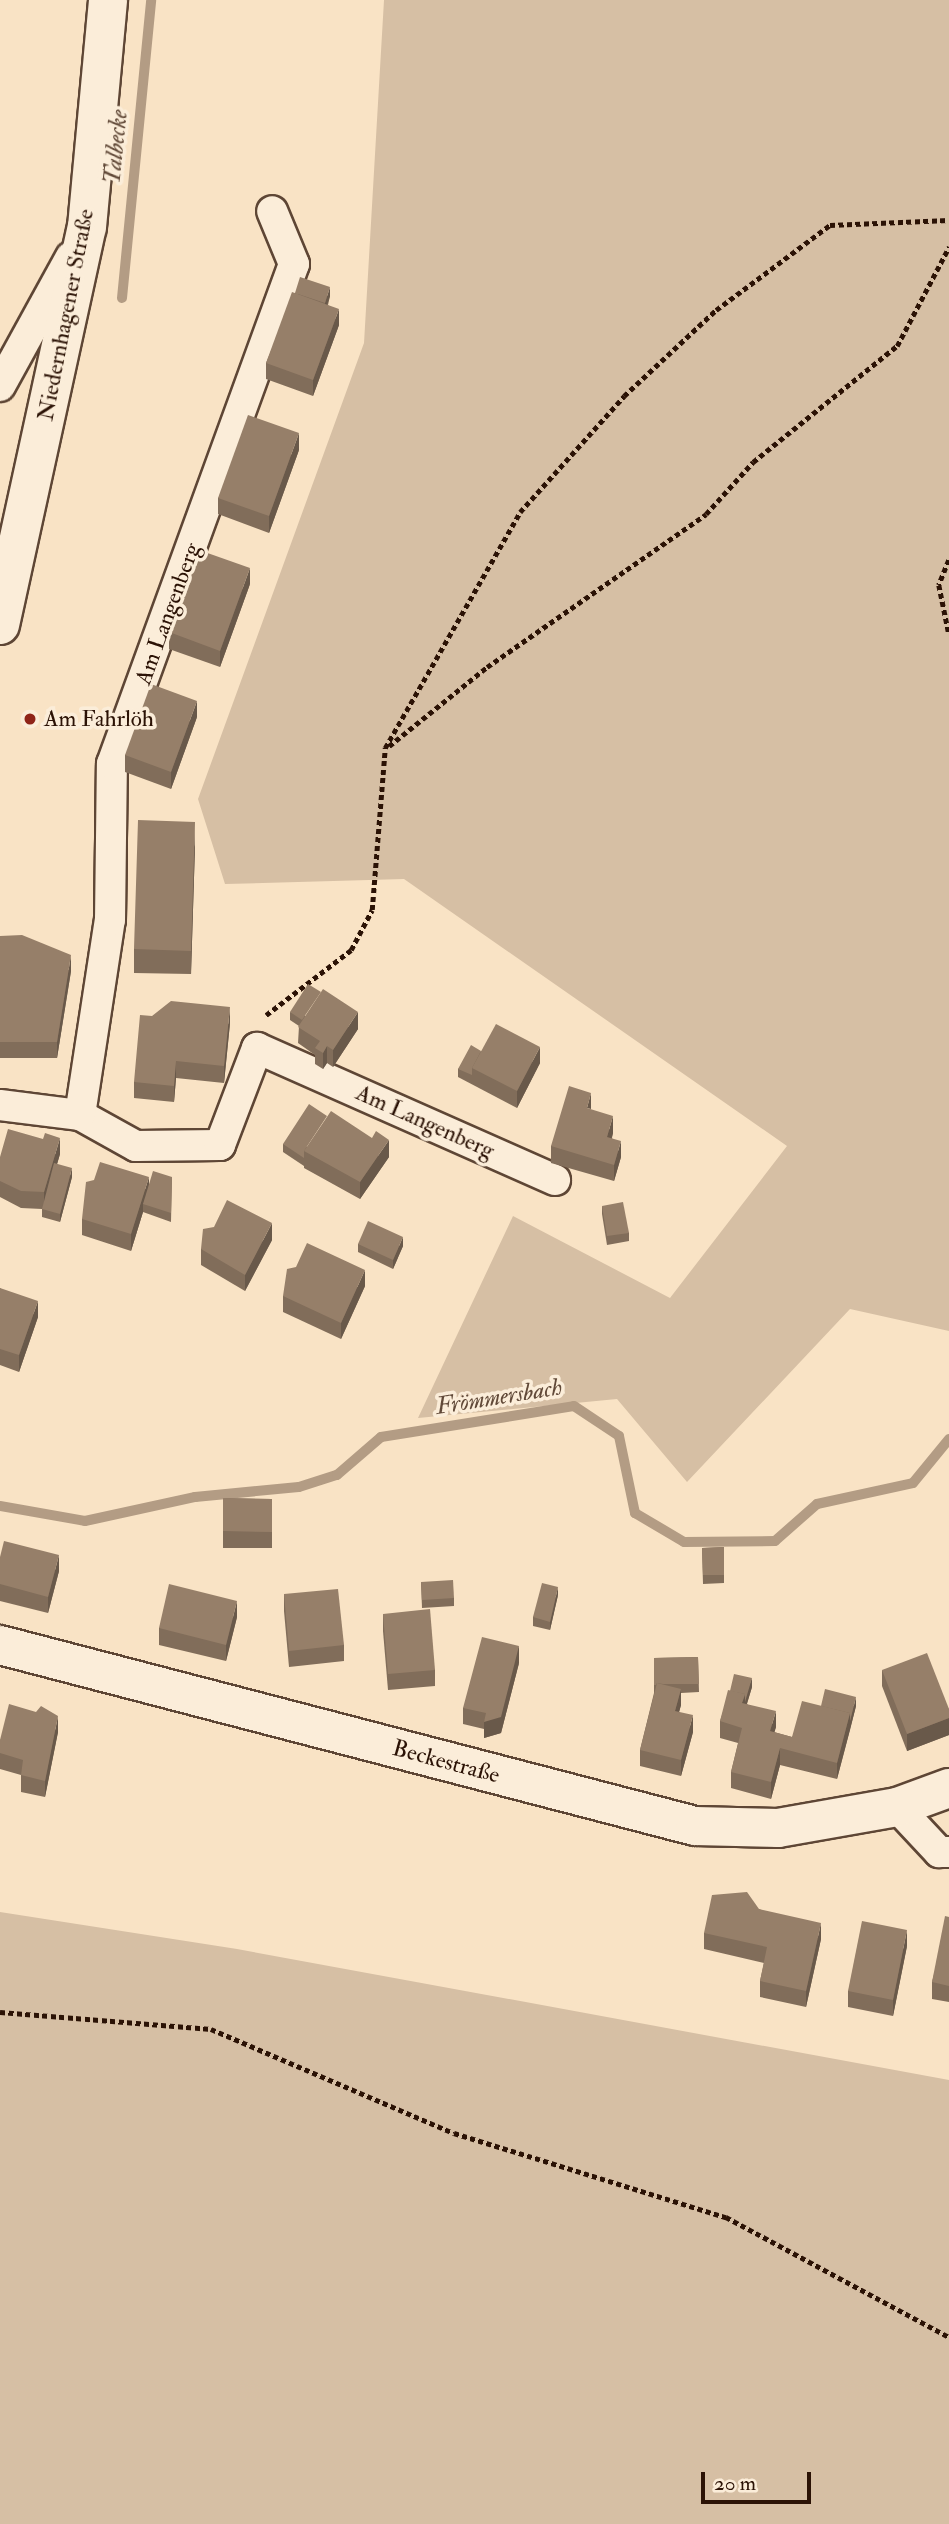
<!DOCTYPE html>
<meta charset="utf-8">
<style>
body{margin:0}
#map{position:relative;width:949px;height:2524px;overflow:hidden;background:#f9e3c5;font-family:"IM FELL Double Pica",serif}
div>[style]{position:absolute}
.green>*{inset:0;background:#d6bfa4}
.stream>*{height:10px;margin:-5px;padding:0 5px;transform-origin:5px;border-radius:5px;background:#b39c84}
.path>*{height:4.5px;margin-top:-2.25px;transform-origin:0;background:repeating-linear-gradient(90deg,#2b1205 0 5px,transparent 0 8.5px)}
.roads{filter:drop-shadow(2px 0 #5e4635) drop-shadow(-2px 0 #5e4635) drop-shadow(0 2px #5e4635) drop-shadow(0 -2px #5e4635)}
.minor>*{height:30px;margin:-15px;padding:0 15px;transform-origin:15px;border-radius:15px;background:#fbedd9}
.secondary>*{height:38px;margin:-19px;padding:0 19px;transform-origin:19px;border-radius:19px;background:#fbedd9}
.wall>*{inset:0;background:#816d5a}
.shaded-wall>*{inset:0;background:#69594a}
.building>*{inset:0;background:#967f69}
.dots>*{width:19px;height:19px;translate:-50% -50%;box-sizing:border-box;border:4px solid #fbedd9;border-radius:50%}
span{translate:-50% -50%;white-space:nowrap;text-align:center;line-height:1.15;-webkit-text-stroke:7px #fbedd9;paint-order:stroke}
.street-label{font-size:23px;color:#2b1205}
.poi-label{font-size:23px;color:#2b1205}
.left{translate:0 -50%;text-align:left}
.water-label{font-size:24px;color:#614938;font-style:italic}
.scale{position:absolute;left:701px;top:2472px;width:110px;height:32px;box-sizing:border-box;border:4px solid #2b1205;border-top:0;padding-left:9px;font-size:21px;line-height:24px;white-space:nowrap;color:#2b1205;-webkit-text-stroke:5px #fbedd9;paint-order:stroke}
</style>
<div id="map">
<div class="green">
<i style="clip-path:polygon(384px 0,949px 0,949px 1331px,850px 1309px,687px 1482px,617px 1399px,418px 1418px,513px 1216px,670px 1298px,787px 1146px,404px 879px,225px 884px,198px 799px,364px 343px)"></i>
<i style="clip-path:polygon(0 1912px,237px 1949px,949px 2080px,949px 2524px,0 2524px)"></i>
</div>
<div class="stream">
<i style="left:122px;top:298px;width:299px;rotate:-84.4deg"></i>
<i style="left:0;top:1506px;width:86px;rotate:10deg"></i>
<i style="left:85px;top:1521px;width:113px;rotate:-12.3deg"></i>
<i style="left:195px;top:1497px;width:104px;rotate:-5.5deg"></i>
<i style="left:299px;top:1487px;width:40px;rotate:-18deg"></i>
<i style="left:337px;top:1475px;width:58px;rotate:-40.8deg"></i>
<i style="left:381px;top:1437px;width:195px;rotate:-9.1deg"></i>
<i style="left:574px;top:1406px;width:54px;rotate:33.7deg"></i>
<i style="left:619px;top:1436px;width:79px;rotate:78.3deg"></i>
<i style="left:635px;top:1513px;width:57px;rotate:30.6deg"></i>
<i style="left:684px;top:1542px;width:91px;rotate:-0.6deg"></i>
<i style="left:775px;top:1541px;width:56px;rotate:-41.4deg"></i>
<i style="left:817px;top:1504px;width:98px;rotate:-12.3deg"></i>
<i style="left:913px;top:1483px;width:57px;rotate:-50.7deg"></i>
</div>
<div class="path">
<i style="left:949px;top:560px;width:27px;rotate:112deg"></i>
<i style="left:939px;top:585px;width:50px;rotate:78.5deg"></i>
<i style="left:389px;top:746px;width:126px;rotate:-38.9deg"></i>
<i style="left:487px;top:667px;width:267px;rotate:-34.9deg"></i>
<i style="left:706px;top:514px;width:70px;rotate:-47.9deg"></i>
<i style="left:753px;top:462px;width:185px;rotate:-38.9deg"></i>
<i style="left:897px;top:346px;width:112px;rotate:-62.3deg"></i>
<i style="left:266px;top:1015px;width:107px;rotate:-37.4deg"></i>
<i style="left:351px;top:950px;width:45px;rotate:-62.3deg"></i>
<i style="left:372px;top:910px;width:163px;rotate:-85.4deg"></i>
<i style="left:385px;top:748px;width:272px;rotate:-60.2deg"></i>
<i style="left:520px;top:512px;width:156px;rotate:-48.1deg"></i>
<i style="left:624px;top:396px;width:126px;rotate:-43.1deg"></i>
<i style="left:716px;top:310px;width:142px;rotate:-36.7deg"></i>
<i style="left:830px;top:225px;width:119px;rotate:-2.4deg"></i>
<i style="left:0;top:2012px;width:212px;rotate:4.6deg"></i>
<i style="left:211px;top:2029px;width:264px;rotate:23.2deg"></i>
<i style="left:454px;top:2133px;width:285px;rotate:17.2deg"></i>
<i style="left:726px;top:2217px;width:253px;rotate:28.3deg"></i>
</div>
<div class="roads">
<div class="minor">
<i style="left:0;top:386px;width:147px;rotate:-61.2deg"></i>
<i style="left:0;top:1105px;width:81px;rotate:7.1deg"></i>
<i style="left:80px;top:1115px;width:64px;rotate:29deg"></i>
<i style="left:136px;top:1146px;width:84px;rotate:-0.7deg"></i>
<i style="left:220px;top:1145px;width:104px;rotate:-69.1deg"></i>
<i style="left:257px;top:1048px;width:326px;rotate:23.9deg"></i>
<i style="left:80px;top:1115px;width:197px;rotate:-81.3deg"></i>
<i style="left:110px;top:920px;width:156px;rotate:-89.3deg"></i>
<i style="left:112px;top:764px;width:532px;rotate:-70deg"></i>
<i style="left:294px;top:264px;width:57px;rotate:-112.5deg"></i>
<i style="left:897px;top:1807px;width:62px;rotate:47deg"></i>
<i style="left:939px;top:1852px;width:10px"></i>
</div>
<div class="secondary">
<i style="left:0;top:625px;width:407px;rotate:-77.7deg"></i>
<i style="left:87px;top:227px;width:228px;rotate:-84.7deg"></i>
<i style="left:0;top:1645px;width:718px;rotate:14.6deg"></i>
<i style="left:695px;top:1826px;width:83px;rotate:1.4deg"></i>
<i style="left:778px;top:1828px;width:121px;rotate:-10deg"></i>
<i style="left:897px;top:1807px;width:55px;rotate:-20.1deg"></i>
</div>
</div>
<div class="wall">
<i style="clip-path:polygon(295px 293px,330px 296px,328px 305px,339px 325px,313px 396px,266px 379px,266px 363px)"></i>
<i style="clip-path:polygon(299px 450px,269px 533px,218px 514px,218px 498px)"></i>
<i style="clip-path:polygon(250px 584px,220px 667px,169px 649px,169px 632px)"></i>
<i style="clip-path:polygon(197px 717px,171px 789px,125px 772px,125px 755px)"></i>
<i style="clip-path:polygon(195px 845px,191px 974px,134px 973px,134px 949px)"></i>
<i style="clip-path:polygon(0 936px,71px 971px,57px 1058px,0 1058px)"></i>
<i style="clip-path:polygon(290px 1012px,358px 1029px,333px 1067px,327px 1063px,323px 1069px,315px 1064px,315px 1055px,298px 1043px,299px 1026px,290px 1020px)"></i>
<i style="clip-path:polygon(230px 1023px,224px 1083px,176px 1078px,174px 1102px,134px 1098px,134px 1082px)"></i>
<i style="clip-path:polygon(481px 1051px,540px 1063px,517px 1108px,458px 1077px,458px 1069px)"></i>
<i style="clip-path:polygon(591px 1110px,613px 1133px,612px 1138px,621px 1157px,614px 1181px,551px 1163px,551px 1146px)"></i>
<i style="clip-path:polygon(283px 1144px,389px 1157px,360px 1199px,304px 1168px,304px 1166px,283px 1152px)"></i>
<i style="clip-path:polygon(60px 1154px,57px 1164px,72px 1177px,60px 1222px,42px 1217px,42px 1209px,21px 1208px,0 1197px,0 1157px)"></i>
<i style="clip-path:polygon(172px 1177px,171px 1222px,143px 1212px,131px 1251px,82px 1235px,82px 1219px)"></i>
<i style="clip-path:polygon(602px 1206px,629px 1233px,629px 1241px,607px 1245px,602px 1214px)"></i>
<i style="clip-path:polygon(272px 1240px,245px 1291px,201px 1265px,201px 1249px)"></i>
<i style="clip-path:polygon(358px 1244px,403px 1246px,393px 1269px,358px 1252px)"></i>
<i style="clip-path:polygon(365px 1286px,341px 1339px,283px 1312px,283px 1296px)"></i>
<i style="clip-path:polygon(0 1288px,38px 1317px,19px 1372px,0 1365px)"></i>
<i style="clip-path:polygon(223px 1498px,272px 1499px,272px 1548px,223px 1548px)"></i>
<i style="clip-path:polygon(724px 1547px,724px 1583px,703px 1584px,702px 1548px)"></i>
<i style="clip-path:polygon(0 1557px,59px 1571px,48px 1613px,0 1601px)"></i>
<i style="clip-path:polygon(421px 1582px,454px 1598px,454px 1606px,422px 1608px)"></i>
<i style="clip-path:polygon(284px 1594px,344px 1645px,344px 1661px,289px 1667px,284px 1611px)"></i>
<i style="clip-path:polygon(558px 1595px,550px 1630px,533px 1626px,533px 1617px)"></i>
<i style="clip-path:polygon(383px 1614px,435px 1670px,435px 1686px,388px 1690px,383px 1631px)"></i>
<i style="clip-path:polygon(237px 1617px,226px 1661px,159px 1645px,159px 1628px)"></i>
<i style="clip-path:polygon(698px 1657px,699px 1692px,681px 1693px,681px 1705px,679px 1712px,693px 1732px,681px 1776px,640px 1766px,640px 1750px,654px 1693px,654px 1658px)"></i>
<i style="clip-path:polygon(519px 1663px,501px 1733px,484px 1738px,484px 1729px,463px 1724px,463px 1708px)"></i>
<i style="clip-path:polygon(882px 1670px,949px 1709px,949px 1735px,907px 1751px,882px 1686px)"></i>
<i style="clip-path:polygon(752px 1687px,747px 1704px,776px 1727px,774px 1732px,792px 1737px,821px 1706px,856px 1706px,837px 1779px,780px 1765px,771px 1799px,731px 1788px,731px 1772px,738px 1743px,720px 1738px,720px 1721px,730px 1691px)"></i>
<i style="clip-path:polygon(36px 1712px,58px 1732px,45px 1797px,21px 1792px,21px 1775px,0 1769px,0 1740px)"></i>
<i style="clip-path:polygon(759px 1909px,821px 1939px,806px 2007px,760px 1997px,760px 1981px,764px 1963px,704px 1949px,704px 1933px)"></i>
<i style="clip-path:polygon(949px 1917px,949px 2002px,932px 1999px,932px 1982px)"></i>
<i style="clip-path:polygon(907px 1946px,893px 2016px,848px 2007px,848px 1991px)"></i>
</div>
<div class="shaded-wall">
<i style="clip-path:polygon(330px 287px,330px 296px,325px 311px,325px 303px)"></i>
<i style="clip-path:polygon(339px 309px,339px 325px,313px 396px,313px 380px)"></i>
<i style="clip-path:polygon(299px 433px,299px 450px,269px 533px,269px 516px)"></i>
<i style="clip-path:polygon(250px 568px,250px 584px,220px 667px,220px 651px)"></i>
<i style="clip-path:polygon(197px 701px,197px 717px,171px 789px,171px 772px)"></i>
<i style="clip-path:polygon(195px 822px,195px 845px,191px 974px,191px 951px)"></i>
<i style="clip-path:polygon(71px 955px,71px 971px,57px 1058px,57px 1042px)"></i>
<i style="clip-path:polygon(230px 1007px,230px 1023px,224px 1083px,224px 1066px)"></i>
<i style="clip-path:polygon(358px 1012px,358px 1029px,333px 1067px,333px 1050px)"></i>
<i style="clip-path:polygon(327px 1046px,327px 1063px,323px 1069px,323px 1053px)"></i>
<i style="clip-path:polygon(540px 1047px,540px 1063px,517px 1108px,517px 1091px)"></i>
<i style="clip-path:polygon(176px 1061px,176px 1078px,174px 1102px,174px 1086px)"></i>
<i style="clip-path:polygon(591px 1093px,591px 1109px,587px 1108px)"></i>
<i style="clip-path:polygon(613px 1116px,613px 1133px,607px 1153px,607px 1137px)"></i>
<i style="clip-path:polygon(60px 1138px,60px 1154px,44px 1209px,44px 1192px)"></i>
<i style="clip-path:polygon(389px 1140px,389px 1157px,360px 1199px,360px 1182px)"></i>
<i style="clip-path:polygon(621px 1141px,621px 1157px,614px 1181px,614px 1165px)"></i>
<i style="clip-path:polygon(72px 1168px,72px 1177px,60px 1222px,60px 1214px)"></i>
<i style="clip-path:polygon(149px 1177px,149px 1194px,143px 1204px,143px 1212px,131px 1251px,131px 1234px)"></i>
<i style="clip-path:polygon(272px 1223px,272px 1240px,245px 1291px,245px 1275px)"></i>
<i style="clip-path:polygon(403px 1237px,403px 1246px,393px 1269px,393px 1260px)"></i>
<i style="clip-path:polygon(365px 1270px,365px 1286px,341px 1339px,341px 1323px)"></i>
<i style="clip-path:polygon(38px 1301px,38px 1317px,19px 1372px,19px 1355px)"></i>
<i style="clip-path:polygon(59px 1555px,59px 1571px,48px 1613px,48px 1597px)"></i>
<i style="clip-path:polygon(558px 1587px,558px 1595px,550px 1630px,550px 1622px)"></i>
<i style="clip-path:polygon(237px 1601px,237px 1617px,226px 1661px,226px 1645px)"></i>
<i style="clip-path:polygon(519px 1646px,519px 1663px,501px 1733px,484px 1738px,484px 1722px)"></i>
<i style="clip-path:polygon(752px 1678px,752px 1687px,742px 1719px,742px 1703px)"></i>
<i style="clip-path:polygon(681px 1689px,681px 1705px,675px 1727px,675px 1711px)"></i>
<i style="clip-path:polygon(856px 1697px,856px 1706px,850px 1730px,850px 1721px)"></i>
<i style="clip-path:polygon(776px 1711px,776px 1727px,770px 1748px,770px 1731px)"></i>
<i style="clip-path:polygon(850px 1713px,850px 1730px,837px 1779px,837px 1763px)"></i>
<i style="clip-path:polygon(693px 1715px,693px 1732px,681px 1776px,681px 1760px)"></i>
<i style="clip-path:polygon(58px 1716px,58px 1732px,45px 1797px,45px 1781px)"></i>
<i style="clip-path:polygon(949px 1718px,949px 1735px,907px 1751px,907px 1734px)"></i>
<i style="clip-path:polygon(780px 1748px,780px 1765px,771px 1799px,771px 1782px)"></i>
<i style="clip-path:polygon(821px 1923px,821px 1939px,806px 2007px,806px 1991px)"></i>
<i style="clip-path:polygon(907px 1930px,907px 1946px,893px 2016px,893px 2000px)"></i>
</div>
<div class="building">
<i style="clip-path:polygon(300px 277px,330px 287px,325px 303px,295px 293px)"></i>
<i style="clip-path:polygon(292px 292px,339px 309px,313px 380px,266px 363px)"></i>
<i style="clip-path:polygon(248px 415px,299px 433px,269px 516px,218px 498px)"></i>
<i style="clip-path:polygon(199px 550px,250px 568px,220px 651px,169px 632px)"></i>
<i style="clip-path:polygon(151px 684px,197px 701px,171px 772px,125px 755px)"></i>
<i style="clip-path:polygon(138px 820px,195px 822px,191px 951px,134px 949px)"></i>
<i style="clip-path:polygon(22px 935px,71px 955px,57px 1042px,0 1042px,0 936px)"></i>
<i style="clip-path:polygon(308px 984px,321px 992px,302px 1020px,290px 1012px)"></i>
<i style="clip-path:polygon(323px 989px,358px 1012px,333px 1050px,327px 1046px,323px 1053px,315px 1048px,320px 1041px,298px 1027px)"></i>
<i style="clip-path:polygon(171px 1001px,230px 1007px,224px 1066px,176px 1061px,174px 1086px,134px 1082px,140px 1015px,152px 1016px)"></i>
<i style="clip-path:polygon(496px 1024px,540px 1047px,517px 1091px,472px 1068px)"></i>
<i style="clip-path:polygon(471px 1045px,481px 1051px,472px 1068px,472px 1075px,458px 1069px)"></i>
<i style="clip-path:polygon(569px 1086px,591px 1093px,587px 1108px,613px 1116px,607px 1137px,621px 1141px,614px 1165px,551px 1146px)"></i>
<i style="clip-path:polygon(309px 1104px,327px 1116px,304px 1151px,304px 1158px,283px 1144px)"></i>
<i style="clip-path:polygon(331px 1111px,372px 1138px,376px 1131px,389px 1140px,360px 1182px,304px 1151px)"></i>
<i style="clip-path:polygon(8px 1129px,43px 1139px,45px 1133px,60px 1138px,44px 1192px,21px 1191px,0 1181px,0 1157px)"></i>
<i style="clip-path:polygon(100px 1162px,149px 1177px,131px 1234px,82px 1219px,86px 1182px,94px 1180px)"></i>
<i style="clip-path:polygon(54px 1163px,72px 1168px,60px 1214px,42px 1209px)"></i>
<i style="clip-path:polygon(153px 1171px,172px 1177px,171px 1213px,143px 1204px)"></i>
<i style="clip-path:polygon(227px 1200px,272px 1223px,245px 1275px,201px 1249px,203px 1229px,214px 1227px)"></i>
<i style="clip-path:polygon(623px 1202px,629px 1233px,607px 1236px,602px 1206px)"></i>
<i style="clip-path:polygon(368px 1221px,403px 1237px,393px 1260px,358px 1244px)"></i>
<i style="clip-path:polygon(307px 1243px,365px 1270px,341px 1323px,283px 1296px,287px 1269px,296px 1267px)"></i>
<i style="clip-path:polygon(0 1288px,38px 1301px,19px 1355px,0 1349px)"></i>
<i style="clip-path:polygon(223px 1498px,272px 1499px,272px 1532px,223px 1531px)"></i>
<i style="clip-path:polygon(4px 1541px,59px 1555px,48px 1597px,0 1584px,0 1557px)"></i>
<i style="clip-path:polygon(724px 1547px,724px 1575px,703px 1575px,702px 1548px)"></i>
<i style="clip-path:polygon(453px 1580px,454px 1598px,422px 1600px,421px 1582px)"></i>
<i style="clip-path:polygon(542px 1583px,558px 1587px,550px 1622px,533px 1617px)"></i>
<i style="clip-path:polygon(169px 1584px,237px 1601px,226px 1645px,159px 1628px)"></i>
<i style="clip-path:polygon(338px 1589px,344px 1645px,289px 1651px,284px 1594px)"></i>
<i style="clip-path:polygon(430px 1609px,435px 1670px,388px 1674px,383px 1614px)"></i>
<i style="clip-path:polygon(482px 1637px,519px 1646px,501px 1717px,484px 1722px,486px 1713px,463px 1708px)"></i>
<i style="clip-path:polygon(927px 1653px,949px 1709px,949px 1718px,907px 1734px,882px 1670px)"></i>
<i style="clip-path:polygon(698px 1657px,699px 1684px,663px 1684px,657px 1683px,656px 1685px,654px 1685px,654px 1658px)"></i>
<i style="clip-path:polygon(734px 1674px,752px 1678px,745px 1702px,745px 1694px,730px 1691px)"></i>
<i style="clip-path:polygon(657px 1683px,681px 1689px,675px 1711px,693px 1715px,681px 1760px,640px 1750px)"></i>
<i style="clip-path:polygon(825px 1689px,856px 1697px,850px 1721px,850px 1713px,821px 1706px)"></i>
<i style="clip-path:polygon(728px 1690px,745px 1694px,742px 1703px,776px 1711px,770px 1731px,792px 1737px,802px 1701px,850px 1713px,837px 1763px,780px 1748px,771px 1782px,731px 1772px,742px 1728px,720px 1721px)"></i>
<i style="clip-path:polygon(9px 1704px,36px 1712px,41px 1706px,58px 1716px,45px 1781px,21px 1775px,23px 1760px,0 1753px,0 1740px)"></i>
<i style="clip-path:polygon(747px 1892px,759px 1909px,821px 1923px,806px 1991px,760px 1981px,767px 1947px,704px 1933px,712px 1895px)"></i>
<i style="clip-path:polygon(945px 1916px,949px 1917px,949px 1986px,932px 1982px)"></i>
<i style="clip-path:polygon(862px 1921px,907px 1930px,893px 2000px,848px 1991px)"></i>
</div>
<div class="dots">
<i style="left:30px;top:719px;background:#8f2418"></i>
</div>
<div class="street-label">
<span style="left:66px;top:315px;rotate:-79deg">Niedernhagener Straße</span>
<span style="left:168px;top:614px;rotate:-70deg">Am Langenberg</span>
<span style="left:425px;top:1122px;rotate:24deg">Am Langenberg</span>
<span style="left:446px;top:1762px;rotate:15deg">Beckestraße</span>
</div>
<div class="poi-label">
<span class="left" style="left:44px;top:719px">Am Fahrlöh</span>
</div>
<div class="water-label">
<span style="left:116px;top:147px;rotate:-84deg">Talbecke</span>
<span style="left:499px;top:1397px;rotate:-9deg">Frömmersbach</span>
</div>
<div class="scale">20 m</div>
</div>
